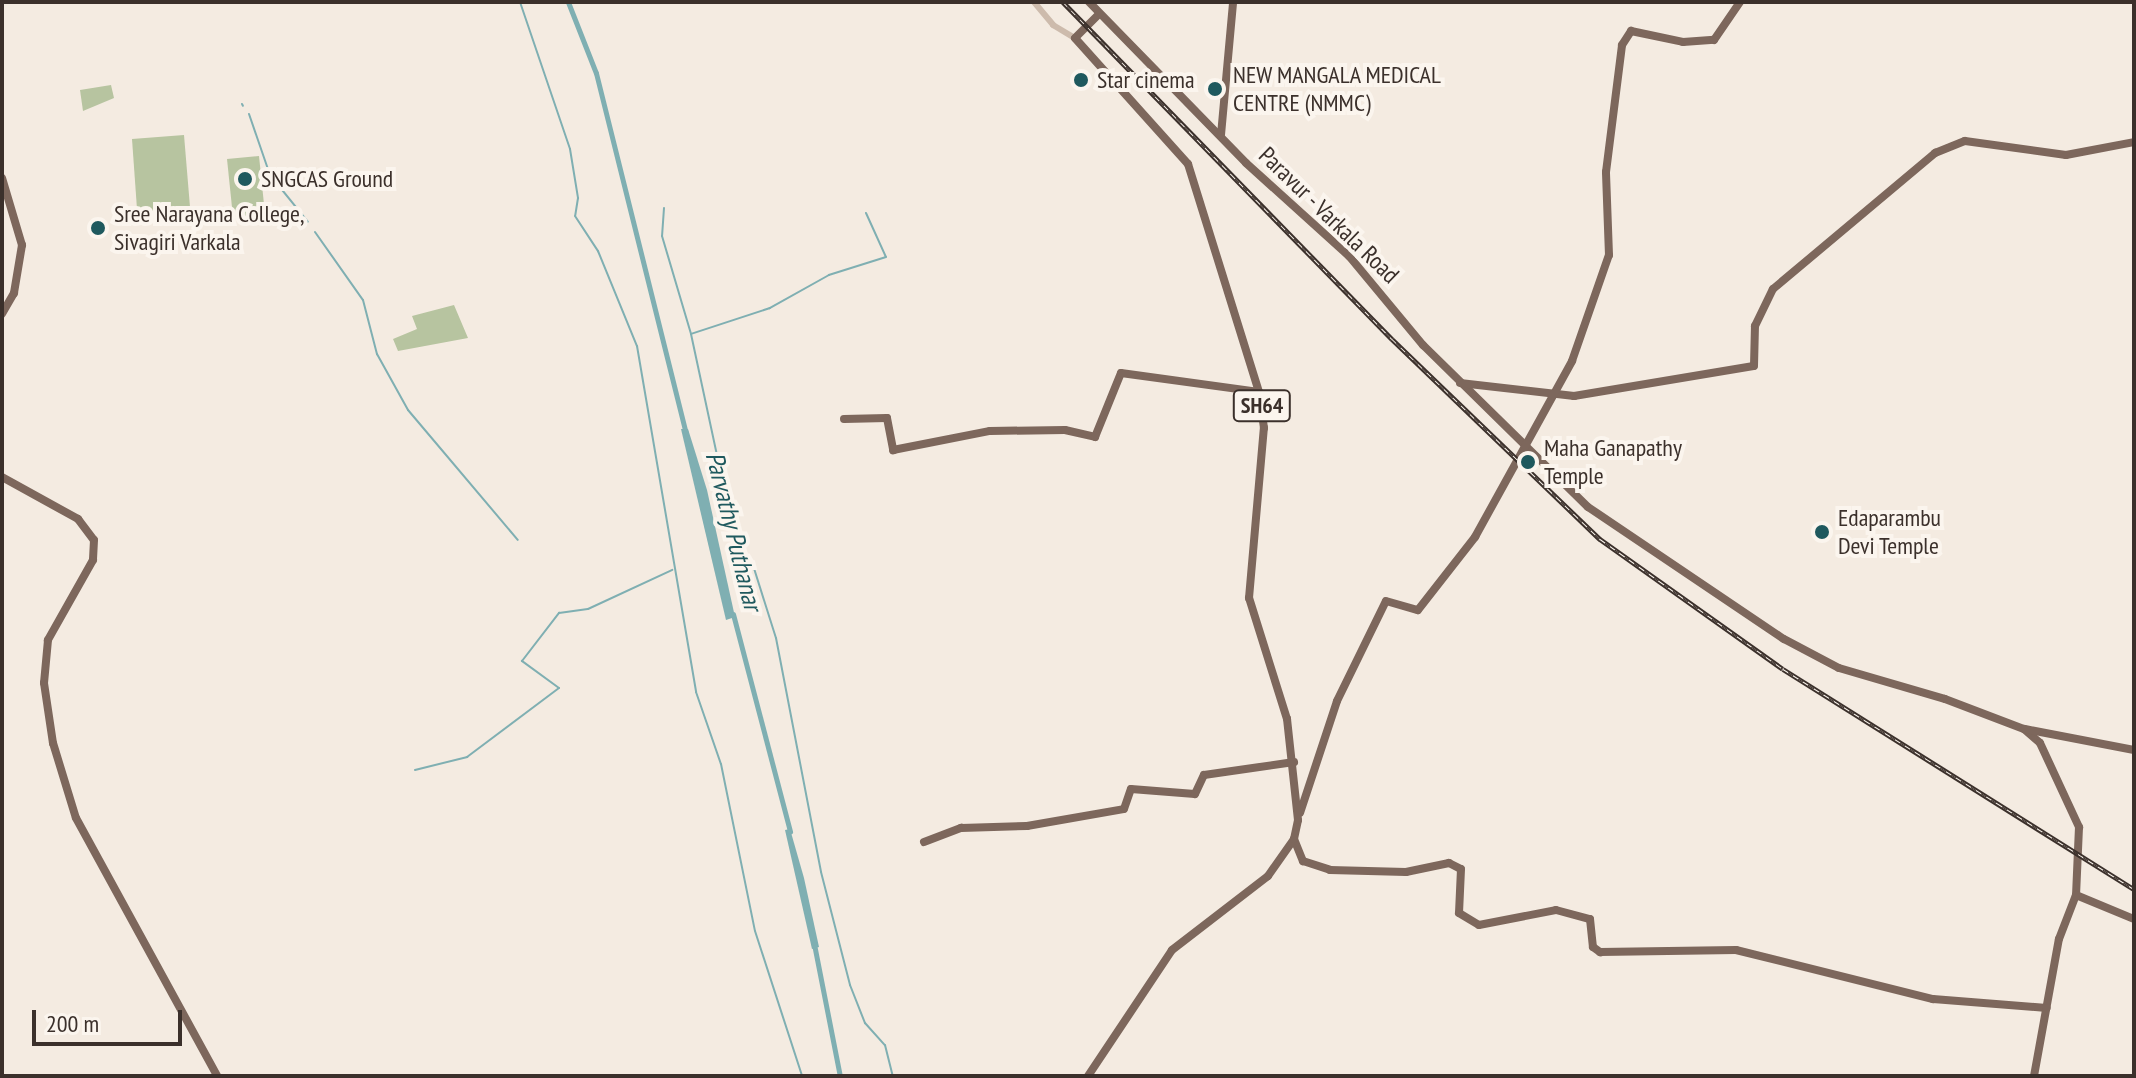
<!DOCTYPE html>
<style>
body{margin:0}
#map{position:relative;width:2136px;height:1078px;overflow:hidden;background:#f4ebe1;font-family:"PT Sans Narrow",sans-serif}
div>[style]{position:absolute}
.green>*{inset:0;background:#b7c4a0}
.water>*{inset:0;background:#7fafb2}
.stream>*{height:2px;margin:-1px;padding:0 1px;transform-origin:1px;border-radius:1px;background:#7fafb2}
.canal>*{height:5px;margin:-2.5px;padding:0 2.5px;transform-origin:2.5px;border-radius:2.5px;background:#7fafb2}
.minor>*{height:6px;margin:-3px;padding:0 3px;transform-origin:3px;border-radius:3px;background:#cdbbac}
.major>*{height:8px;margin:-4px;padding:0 4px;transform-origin:4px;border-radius:4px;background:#7d675c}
.rail>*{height:5px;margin-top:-2.5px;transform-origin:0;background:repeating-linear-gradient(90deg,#fbf5ee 0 6px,#3b302b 0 12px);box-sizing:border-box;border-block:2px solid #3b302b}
.dots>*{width:22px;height:22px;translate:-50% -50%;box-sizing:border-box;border:4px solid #fbf5ee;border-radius:50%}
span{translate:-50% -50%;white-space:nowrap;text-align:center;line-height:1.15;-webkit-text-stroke:8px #fbf5ee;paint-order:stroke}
.shield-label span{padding:2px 6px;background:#fbf5ee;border:2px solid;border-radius:6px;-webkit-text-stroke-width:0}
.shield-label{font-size:22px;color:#3b302b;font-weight:700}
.poi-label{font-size:24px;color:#3b302b}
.left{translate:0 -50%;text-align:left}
.street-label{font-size:24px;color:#3b302b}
.water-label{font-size:26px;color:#1f595e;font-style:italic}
.frame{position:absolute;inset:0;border:4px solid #3b302b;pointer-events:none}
.scale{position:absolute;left:32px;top:1010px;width:150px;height:36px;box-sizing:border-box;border:4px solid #3b302b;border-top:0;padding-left:10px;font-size:24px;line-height:28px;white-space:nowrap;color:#3b302b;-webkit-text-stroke:6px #fbf5ee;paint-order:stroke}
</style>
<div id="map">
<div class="green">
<i style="clip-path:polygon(111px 85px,114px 98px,83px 111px,80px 90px)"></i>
<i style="clip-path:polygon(184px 135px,191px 219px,138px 223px,132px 139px)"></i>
<i style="clip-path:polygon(259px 156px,265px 214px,233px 217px,227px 159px)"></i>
<i style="clip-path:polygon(454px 305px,468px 338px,398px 351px,393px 339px,417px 329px,412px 316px)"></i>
</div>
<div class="water">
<i style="clip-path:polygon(681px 429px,688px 429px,707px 490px,735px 617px,726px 620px)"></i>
<i style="clip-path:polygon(790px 829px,804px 878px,819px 947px,812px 949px,785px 830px)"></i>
</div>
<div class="stream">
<i style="left:520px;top:2px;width:155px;rotate:71.2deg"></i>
<i style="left:570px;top:149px;width:50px;rotate:80.7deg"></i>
<i style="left:578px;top:198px;width:18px;rotate:99deg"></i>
<i style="left:575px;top:216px;width:42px;rotate:56.7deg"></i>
<i style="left:598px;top:251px;width:103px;rotate:67.7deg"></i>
<i style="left:637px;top:346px;width:351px;rotate:80.3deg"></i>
<i style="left:696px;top:692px;width:76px;rotate:70.9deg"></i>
<i style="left:721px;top:764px;width:170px;rotate:78.5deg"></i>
<i style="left:755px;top:931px;width:152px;rotate:72deg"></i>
<i style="left:242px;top:104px;width:2px;rotate:63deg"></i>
<i style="left:249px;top:114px;width:65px;rotate:71deg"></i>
<i style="left:270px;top:175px;width:60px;rotate:51deg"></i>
<i style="left:664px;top:208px;width:28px;rotate:94deg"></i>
<i style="left:662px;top:236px;width:102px;rotate:73.5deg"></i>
<i style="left:866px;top:213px;width:48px;rotate:65.6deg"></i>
<i style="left:886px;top:257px;width:60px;rotate:162.5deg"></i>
<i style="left:829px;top:275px;width:68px;rotate:150.8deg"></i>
<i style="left:770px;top:308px;width:83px;rotate:161.8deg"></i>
<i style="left:691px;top:334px;width:210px;rotate:77.9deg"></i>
<i style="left:735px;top:539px;width:29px;rotate:54deg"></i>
<i style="left:752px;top:562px;width:80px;rotate:72.5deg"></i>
<i style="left:776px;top:638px;width:238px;rotate:79.1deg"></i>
<i style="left:821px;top:872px;width:117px;rotate:75.6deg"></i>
<i style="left:850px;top:985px;width:41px;rotate:68.5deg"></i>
<i style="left:865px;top:1023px;width:30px;rotate:48deg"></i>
<i style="left:885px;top:1045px;width:32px;rotate:76deg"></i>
<i style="left:315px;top:232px;width:83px;rotate:54.8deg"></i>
<i style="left:363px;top:300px;width:56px;rotate:75.5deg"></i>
<i style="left:377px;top:354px;width:64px;rotate:61deg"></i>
<i style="left:408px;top:410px;width:170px;rotate:49.8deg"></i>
<i style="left:415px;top:770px;width:54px;rotate:-14deg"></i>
<i style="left:467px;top:757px;width:115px;rotate:-36.9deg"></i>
<i style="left:559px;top:688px;width:46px;rotate:-143.9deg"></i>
<i style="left:522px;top:661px;width:61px;rotate:-52.4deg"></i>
<i style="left:559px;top:613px;width:29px;rotate:-8deg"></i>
<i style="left:588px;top:609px;width:93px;rotate:-24.9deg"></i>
</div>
<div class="canal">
<i style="left:568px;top:2px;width:76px;rotate:68.5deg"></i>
<i style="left:596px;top:73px;width:372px;rotate:76deg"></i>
<i style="left:733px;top:614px;width:225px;rotate:75.3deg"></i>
<i style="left:814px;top:944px;width:135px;rotate:78.9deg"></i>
</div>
<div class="minor">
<i style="left:1034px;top:2px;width:30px;rotate:50deg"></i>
<i style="left:1053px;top:25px;width:26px;rotate:31deg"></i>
</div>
<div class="major">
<i style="left:1089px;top:2px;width:225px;rotate:45.7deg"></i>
<i style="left:1246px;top:163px;width:139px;rotate:42.1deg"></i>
<i style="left:1349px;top:256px;width:116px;rotate:50.3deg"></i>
<i style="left:1423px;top:345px;width:231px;rotate:44.5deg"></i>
<i style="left:1588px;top:507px;width:236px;rotate:34deg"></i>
<i style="left:1784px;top:639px;width:62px;rotate:27.8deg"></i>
<i style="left:1839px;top:668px;width:110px;rotate:16.3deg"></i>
<i style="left:1945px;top:699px;width:85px;rotate:20.8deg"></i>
<i style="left:2024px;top:729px;width:21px;rotate:41deg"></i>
<i style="left:2040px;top:743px;width:93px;rotate:65.1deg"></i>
<i style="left:2079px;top:827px;width:68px;rotate:92.5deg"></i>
<i style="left:2076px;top:895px;width:63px;rotate:22.5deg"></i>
<i style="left:1221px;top:135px;width:134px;rotate:-84.8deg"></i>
<i style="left:2px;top:178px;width:70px;rotate:73.4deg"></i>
<i style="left:22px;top:245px;width:49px;rotate:99.5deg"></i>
<i style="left:14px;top:293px;width:24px;rotate:120deg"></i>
<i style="left:1460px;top:383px;width:115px;rotate:6.5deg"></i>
<i style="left:1574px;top:396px;width:182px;rotate:-9.5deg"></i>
<i style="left:1754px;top:366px;width:40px;rotate:-88.6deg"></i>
<i style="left:1755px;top:326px;width:41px;rotate:-64.1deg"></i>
<i style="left:1773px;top:289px;width:212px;rotate:-40deg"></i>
<i style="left:1935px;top:153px;width:32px;rotate:-22deg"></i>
<i style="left:1965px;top:141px;width:102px;rotate:7.9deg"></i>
<i style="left:2066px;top:155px;width:69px;rotate:-10.8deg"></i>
<i style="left:844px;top:419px;width:43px;rotate:-1.3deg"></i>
<i style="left:887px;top:418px;width:33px;rotate:79deg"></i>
<i style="left:893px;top:450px;width:99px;rotate:-11.1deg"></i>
<i style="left:990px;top:431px;width:75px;rotate:-0.8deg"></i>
<i style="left:1065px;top:430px;width:31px;rotate:13deg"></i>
<i style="left:1095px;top:437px;width:69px;rotate:-67.9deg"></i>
<i style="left:1121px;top:373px;width:139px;rotate:7.8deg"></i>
<i style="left:2px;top:477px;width:87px;rotate:28.9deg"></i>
<i style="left:78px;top:519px;width:26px;rotate:53deg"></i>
<i style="left:94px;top:540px;width:20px;rotate:93deg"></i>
<i style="left:93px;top:560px;width:92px;rotate:119.4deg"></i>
<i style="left:48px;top:640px;width:43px;rotate:95.3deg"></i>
<i style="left:44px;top:683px;width:61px;rotate:81.5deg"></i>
<i style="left:53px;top:743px;width:78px;rotate:73deg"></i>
<i style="left:76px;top:818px;width:294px;rotate:61.3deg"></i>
<i style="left:2025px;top:729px;width:111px;rotate:10.9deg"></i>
<i style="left:1300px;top:813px;width:118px;rotate:-71.7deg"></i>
<i style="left:1337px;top:701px;width:111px;rotate:-63.9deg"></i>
<i style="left:1386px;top:601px;width:33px;rotate:16deg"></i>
<i style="left:1418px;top:610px;width:93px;rotate:-52deg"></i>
<i style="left:1475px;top:537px;width:201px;rotate:-61.1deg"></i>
<i style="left:1572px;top:361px;width:112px;rotate:-70.8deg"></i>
<i style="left:1609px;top:255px;width:83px;rotate:-92.1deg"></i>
<i style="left:1606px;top:172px;width:128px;rotate:-82.8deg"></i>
<i style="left:1622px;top:45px;width:17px;rotate:-57deg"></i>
<i style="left:1631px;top:31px;width:53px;rotate:11.9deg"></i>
<i style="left:1683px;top:42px;width:31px;rotate:-4deg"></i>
<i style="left:1714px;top:40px;width:46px;rotate:-55.6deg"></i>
<i style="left:1294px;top:839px;width:24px;rotate:68deg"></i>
<i style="left:1303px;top:861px;width:28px;rotate:18deg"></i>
<i style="left:1330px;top:870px;width:76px;rotate:1.5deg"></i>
<i style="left:1406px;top:872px;width:44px;rotate:-11.8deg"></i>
<i style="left:1449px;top:863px;width:13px;rotate:27deg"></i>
<i style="left:1461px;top:869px;width:44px;rotate:92.6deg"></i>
<i style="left:1459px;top:913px;width:23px;rotate:31deg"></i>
<i style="left:1479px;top:925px;width:78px;rotate:-11deg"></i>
<i style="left:1556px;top:910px;width:35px;rotate:15deg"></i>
<i style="left:1590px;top:919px;width:28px;rotate:84deg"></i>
<i style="left:1593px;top:947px;width:9px;rotate:36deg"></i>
<i style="left:1600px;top:952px;width:136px;rotate:-0.8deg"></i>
<i style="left:1736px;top:950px;width:203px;rotate:14deg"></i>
<i style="left:1933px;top:999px;width:114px;rotate:4.5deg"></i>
<i style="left:924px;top:842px;width:40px;rotate:-21deg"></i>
<i style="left:961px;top:828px;width:66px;rotate:-1.7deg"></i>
<i style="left:1027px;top:826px;width:98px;rotate:-9.9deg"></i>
<i style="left:1124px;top:809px;width:21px;rotate:-71deg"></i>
<i style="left:1131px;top:789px;width:64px;rotate:4.5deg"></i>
<i style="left:1195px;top:794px;width:21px;rotate:-65deg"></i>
<i style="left:1204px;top:775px;width:91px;rotate:-8.2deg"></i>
<i style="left:1088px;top:1076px;width:151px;rotate:-56.3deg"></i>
<i style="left:1172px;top:950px;width:121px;rotate:-37.6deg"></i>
<i style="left:1268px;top:876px;width:45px;rotate:-54.9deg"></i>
<i style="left:1294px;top:839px;width:19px;rotate:-78deg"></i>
<i style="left:1298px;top:820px;width:102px;rotate:-96.2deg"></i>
<i style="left:1287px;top:719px;width:127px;rotate:-107.4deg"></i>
<i style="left:1249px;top:598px;width:171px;rotate:-85deg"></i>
<i style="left:1264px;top:428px;width:36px;rotate:-98deg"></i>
<i style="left:1259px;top:392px;width:239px;rotate:-107.3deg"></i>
<i style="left:1188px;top:164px;width:169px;rotate:-131.9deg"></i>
<i style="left:1075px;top:38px;width:34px;rotate:-45deg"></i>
<i style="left:2034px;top:1076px;width:139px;rotate:-79.7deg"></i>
<i style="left:2059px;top:939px;width:47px;rotate:-68.9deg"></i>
</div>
<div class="rail">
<i style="left:1063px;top:2px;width:471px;rotate:45.7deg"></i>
<i style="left:1392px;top:339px;width:289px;rotate:43.9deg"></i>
<i style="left:1600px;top:539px;width:224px;rotate:35.4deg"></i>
<i style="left:1783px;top:669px;width:414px;rotate:32.1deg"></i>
</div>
<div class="dots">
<i style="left:1081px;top:80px;background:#1f595e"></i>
<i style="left:1215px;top:89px;background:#1f595e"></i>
<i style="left:245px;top:179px;background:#1f595e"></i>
<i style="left:98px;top:228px;background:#1f595e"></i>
<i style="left:1528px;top:462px;background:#1f595e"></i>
<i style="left:1822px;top:532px;background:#1f595e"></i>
</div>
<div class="shield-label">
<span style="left:1262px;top:406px">SH64</span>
</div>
<div class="poi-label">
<span class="left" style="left:1233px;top:89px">NEW MANGALA MEDICAL<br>CENTRE (NMMC)</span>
<span class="left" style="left:1097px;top:80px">Star cinema</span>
<span class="left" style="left:261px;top:179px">SNGCAS Ground</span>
<span class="left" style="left:114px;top:228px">Sree Narayana College,<br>Sivagiri Varkala</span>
<span class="left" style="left:1544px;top:462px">Maha Ganapathy<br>Temple</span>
<span class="left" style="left:1838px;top:532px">Edaparambu<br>Devi Temple</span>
</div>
<div class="street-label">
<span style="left:1329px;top:215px;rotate:44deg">Paravur - Varkala Road</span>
</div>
<div class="water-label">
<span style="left:734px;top:531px;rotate:76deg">Parvathy Puthanar</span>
</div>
<div class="frame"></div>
<div class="scale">200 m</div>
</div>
